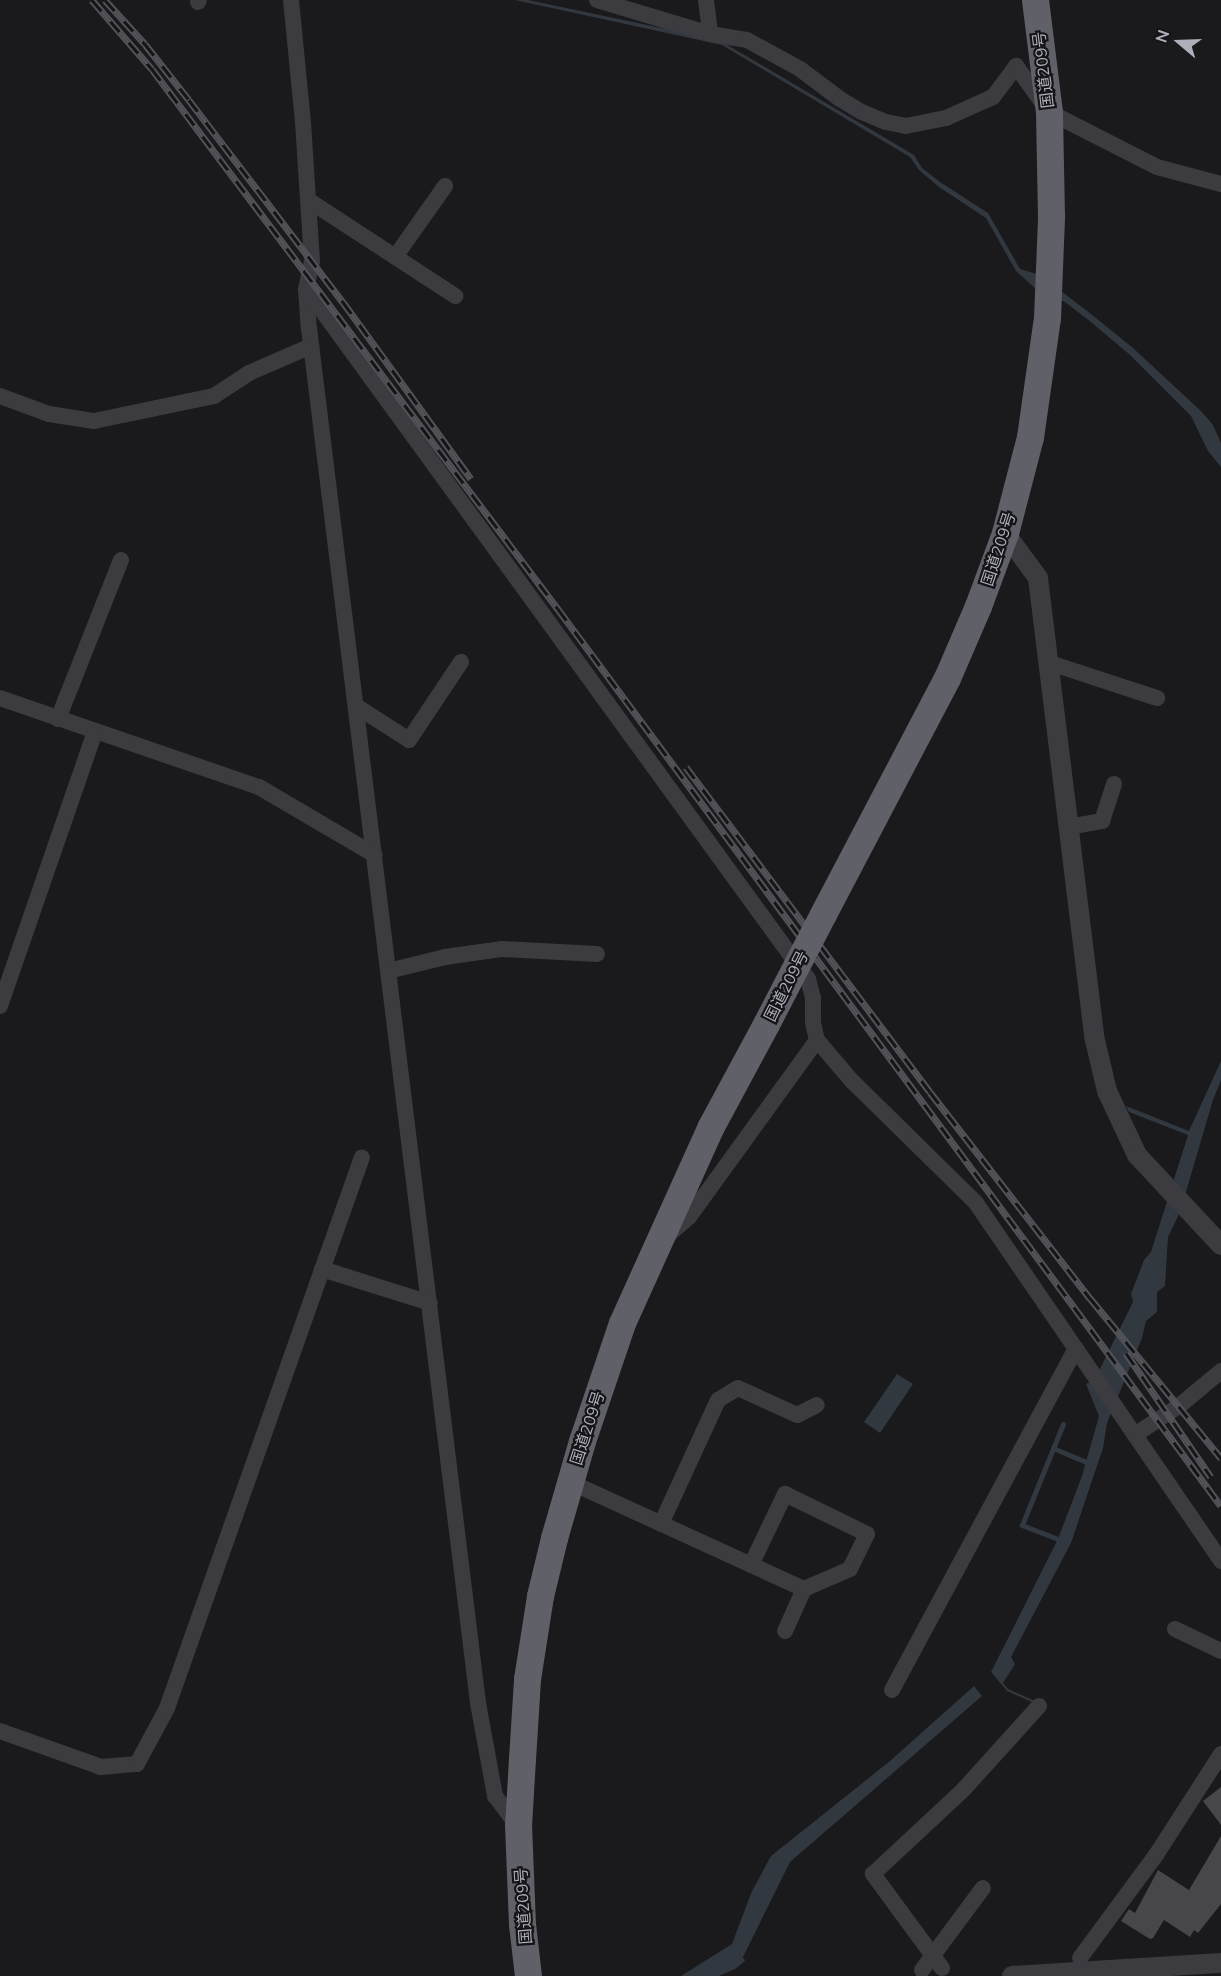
<!DOCTYPE html>
<meta charset="utf-8">
<style>
body{margin:0}
#map{position:relative;width:1221px;height:1976px;overflow:hidden;background:#1a191b;font-family:Mulish,"Noto Sans JP",sans-serif}
div>[style]{position:absolute}
.water>*{inset:0;background:#323840}
.stream>*{height:5px;margin:-2.5px;padding:0 2.5px;transform-origin:2.5px;border-radius:2.5px;background:#323840}
.building>*{inset:0;background:#47464b}
.minor>*{height:16px;margin:-8px;padding:0 8px;transform-origin:8px;border-radius:8px;background:#3b3b40}
.tertiary>*{height:20px;margin:-10px;padding:0 10px;transform-origin:10px;border-radius:10px;background:#3b3b40}
.trunk>*{height:27px;margin:-13.5px;padding:0 13.5px;transform-origin:13.5px;border-radius:13.5px;background:#5f6068}
.rail>*{height:7px;margin-top:-3.5px;transform-origin:0;background:repeating-linear-gradient(90deg,#151416 0 14px,#525259 0 28px);box-sizing:border-box;border-block:2px solid #525259}
.trunk-bridge>*{height:27px;margin:-13.5px;padding:0 13.5px;transform-origin:13.5px;border-radius:13.5px;background:#5f6068}
span{translate:-50% -50%;white-space:nowrap;text-align:center;line-height:1.15;-webkit-text-stroke:4.5px #151416;paint-order:stroke}
.street-label{font-size:16px;color:#adafba}
.north{position:absolute;left:1149px;top:12px;width:60px;height:60px;-webkit-text-stroke:4px #151416;paint-order:stroke;rotate:289deg;font-size:16px;font-weight:700;line-height:24px;text-align:center;color:#adafba}
.north::after{content:'';display:block;margin:auto;width:21px;height:27px;background:#adafba;clip-path:polygon(50% 0,100% 100%,50% 72%,0 100%)}
</style>
<div id="map">
<div class="water">
<i style="clip-path:polygon(515px 0,528px 0,719px 40px,914px 155px,922px 168px,940px 182px,988px 213px,1020px 269px,1040px 275px,1091px 314px,1133px 348px,1202px 412px,1213px 425px,1221px 443px,1221px 467px,1208px 451px,1191px 416px,1130px 355px,1091px 322px,1065px 302px,1038px 291px,1016px 271px,986px 218px,939px 187px,919px 170px,910px 157px,722px 45px)"></i>
<i style="clip-path:polygon(1221px 1061px,1221px 1080px,1213px 1100px,1180px 1212px,1168px 1237px,1165px 1286px,1157px 1292px,1157px 1312px,1146px 1321px,1142px 1338px,1107px 1423px,1103px 1448px,1071px 1543px,1011px 1657px,1015px 1664px,1003px 1683px,1008px 1689px,1035px 1701px,1034px 1703px,1007px 1691px,991px 1672px,1058px 1539px,1082px 1476px,1099px 1416px,1086px 1384px,1094px 1381px,1133px 1302px,1131px 1294px,1144px 1260px,1151px 1252px,1188px 1135px,1129px 1112px,1126px 1106px,1189px 1131px)"></i>
<i style="clip-path:polygon(897px 1374px,913px 1384px,880px 1433px,864px 1422px)"></i>
<i style="clip-path:polygon(974px 1686px,982px 1696px,790px 1862px,743px 1957px,745px 1961px,735px 1969px,719px 1976px,681px 1976px,732px 1944px,752px 1891px,771px 1856px,890px 1761px)"></i>
</div>
<div class="stream">
<i style="left:1053px;top:1448px;width:36px;rotate:23deg"></i>
<i style="left:1058px;top:1539px;width:39px;rotate:-159deg"></i>
<i style="left:1022px;top:1525px;width:109px;rotate:-67.9deg"></i>
</div>
<div class="building">
<i style="clip-path:polygon(1221px 1787px,1221px 1825px,1203px 1801px)"></i>
<i style="clip-path:polygon(1221px 1836px,1221px 1904px,1198px 1933px,1194px 1930px,1190px 1937px,1164px 1920px,1153px 1938px,1150px 1939px,1121px 1921px,1129px 1909px,1135px 1913px,1158px 1870px,1189px 1890px)"></i>
</div>
<div class="minor">
<i style="left:291px;top:0;width:123px;rotate:84.4deg"></i>
<i style="left:303px;top:122px;width:139px;rotate:86.3deg"></i>
<i style="left:312px;top:261px;width:29px;rotate:102deg"></i>
<i style="left:306px;top:289px;width:39px;rotate:86deg"></i>
<i style="left:309px;top:328px;width:1385px;rotate:82.99deg"></i>
<i style="left:478px;top:1703px;width:95px;rotate:79.6deg"></i>
<i style="left:495px;top:1796px;width:38px;rotate:53deg"></i>
<i style="left:597px;top:0;width:118px;rotate:16.7deg"></i>
<i style="left:710px;top:34px;width:37px;rotate:9deg"></i>
<i style="left:747px;top:40px;width:60px;rotate:28.7deg"></i>
<i style="left:800px;top:69px;width:50px;rotate:36.9deg"></i>
<i style="left:840px;top:99px;width:26px;rotate:31deg"></i>
<i style="left:862px;top:112px;width:26px;rotate:23deg"></i>
<i style="left:886px;top:122px;width:20px;rotate:11deg"></i>
<i style="left:906px;top:126px;width:41px;rotate:-11.3deg"></i>
<i style="left:946px;top:118px;width:51px;rotate:-24.1deg"></i>
<i style="left:993px;top:97px;width:39px;rotate:-53deg"></i>
<i style="left:1016px;top:66px;width:57px;rotate:54.3deg"></i>
<i style="left:1049px;top:112px;width:121px;rotate:27deg"></i>
<i style="left:1157px;top:167px;width:66px;rotate:14.9deg"></i>
<i style="left:706px;top:0;width:34px;rotate:83deg"></i>
<i style="left:198px;top:2px;width:2px;rotate:-63deg"></i>
<i style="left:308px;top:200px;width:176px;rotate:33.1deg"></i>
<i style="left:395px;top:257px;width:87px;rotate:-54.8deg"></i>
<i style="left:307px;top:290px;width:852px;rotate:53.98deg"></i>
<i style="left:808px;top:979px;width:20px;rotate:75deg"></i>
<i style="left:813px;top:998px;width:25px;rotate:90deg"></i>
<i style="left:813px;top:1023px;width:17px;rotate:77deg"></i>
<i style="left:817px;top:1040px;width:52px;rotate:49.6deg"></i>
<i style="left:851px;top:1080px;width:175px;rotate:44.5deg"></i>
<i style="left:976px;top:1203px;width:434px;rotate:55.6deg"></i>
<i style="left:0;top:396px;width:52px;rotate:20.2deg"></i>
<i style="left:49px;top:414px;width:46px;rotate:8.8deg"></i>
<i style="left:94px;top:421px;width:123px;rotate:-11.8deg"></i>
<i style="left:214px;top:396px;width:42px;rotate:-33.3deg"></i>
<i style="left:249px;top:373px;width:68px;rotate:-23.5deg"></i>
<i style="left:1047px;top:662px;width:116px;rotate:18.1deg"></i>
<i style="left:0;top:698px;width:274px;rotate:19deg"></i>
<i style="left:259px;top:787px;width:134px;rotate:30.4deg"></i>
<i style="left:356px;top:706px;width:63px;rotate:32.7deg"></i>
<i style="left:409px;top:740px;width:94px;rotate:-56.3deg"></i>
<i style="left:58px;top:719px;width:171px;rotate:-68.4deg"></i>
<i style="left:1068px;top:827px;width:35px;rotate:-10deg"></i>
<i style="left:1102px;top:821px;width:39px;rotate:-72deg"></i>
<i style="left:388px;top:971px;width:59px;rotate:-13.8deg"></i>
<i style="left:445px;top:957px;width:58px;rotate:-8deg"></i>
<i style="left:502px;top:949px;width:95px;rotate:3deg"></i>
<i style="left:0;top:1006px;width:290px;rotate:-70.9deg"></i>
<i style="left:666px;top:1237px;width:30px;rotate:-41deg"></i>
<i style="left:689px;top:1217px;width:218px;rotate:-54.1deg"></i>
<i style="left:322px;top:1269px;width:113px;rotate:17.5deg"></i>
<i style="left:1136px;top:1434px;width:51px;rotate:-33.1deg"></i>
<i style="left:1179px;top:1406px;width:55px;rotate:-39.8deg"></i>
<i style="left:570px;top:1482px;width:257px;rotate:24.6deg"></i>
<i style="left:804px;top:1589px;width:46px;rotate:114.3deg"></i>
<i style="left:661px;top:1524px;width:136px;rotate:-65.3deg"></i>
<i style="left:718px;top:1400px;width:23px;rotate:-31deg"></i>
<i style="left:738px;top:1388px;width:65px;rotate:24.6deg"></i>
<i style="left:797px;top:1415px;width:22px;rotate:-27deg"></i>
<i style="left:751px;top:1565px;width:79px;rotate:-64.4deg"></i>
<i style="left:785px;top:1494px;width:91px;rotate:26deg"></i>
<i style="left:867px;top:1534px;width:39px;rotate:116deg"></i>
<i style="left:850px;top:1569px;width:50px;rotate:156.5deg"></i>
<i style="left:1175px;top:1629px;width:51px;rotate:25.6deg"></i>
<i style="left:892px;top:1690px;width:388px;rotate:-61.7deg"></i>
<i style="left:0;top:1731px;width:107px;rotate:19.6deg"></i>
<i style="left:101px;top:1767px;width:36px;rotate:-5deg"></i>
<i style="left:137px;top:1764px;width:64px;rotate:-61.8deg"></i>
<i style="left:167px;top:1708px;width:584px;rotate:-70.51deg"></i>
<i style="left:1080px;top:1958px;width:128px;rotate:-53.6deg"></i>
<i style="left:1156px;top:1855px;width:120px;rotate:-57.2deg"></i>
<i style="left:942px;top:1968px;width:117px;rotate:-126.3deg"></i>
<i style="left:873px;top:1874px;width:125px;rotate:-43deg"></i>
<i style="left:964px;top:1789px;width:112px;rotate:-47.9deg"></i>
<i style="left:922px;top:1970px;width:102px;rotate:-53.4deg"></i>
</div>
<div class="tertiary">
<i style="left:1005px;top:533px;width:56px;rotate:53.7deg"></i>
<i style="left:1038px;top:578px;width:461px;rotate:83deg"></i>
<i style="left:1094px;top:1036px;width:57px;rotate:76.7deg"></i>
<i style="left:1107px;top:1091px;width:71px;rotate:64.9deg"></i>
<i style="left:1137px;top:1155px;width:123px;rotate:47deg"></i>
<i style="left:1012px;top:1976px;width:209px;rotate:-3.6deg"></i>
</div>
<div class="trunk">
<i style="left:823px;top:914px;width:267px;rotate:-62.3deg"></i>
<i style="left:947px;top:678px;width:78px;rotate:-66.7deg"></i>
<i style="left:978px;top:606px;width:78px;rotate:-69.7deg"></i>
<i style="left:1005px;top:533px;width:99px;rotate:-75.4deg"></i>
<i style="left:1030px;top:437px;width:120px;rotate:-81.9deg"></i>
<i style="left:1047px;top:318px;width:101px;rotate:-87.7deg"></i>
<i style="left:1051px;top:217px;width:105px;rotate:-91.1deg"></i>
<i style="left:1049px;top:112px;width:113px;rotate:-97.1deg"></i>
<i style="left:528px;top:1976px;width:52px;rotate:-96.6deg"></i>
<i style="left:522px;top:1924px;width:98px;rotate:-92.3deg"></i>
<i style="left:518px;top:1826px;width:67px;rotate:-86.6deg"></i>
<i style="left:522px;top:1759px;width:80px;rotate:-86.4deg"></i>
<i style="left:527px;top:1679px;width:84px;rotate:-81.1deg"></i>
<i style="left:540px;top:1596px;width:60px;rotate:-76.4deg"></i>
<i style="left:554px;top:1538px;width:101px;rotate:-73.9deg"></i>
<i style="left:582px;top:1441px;width:125px;rotate:-71.3deg"></i>
<i style="left:622px;top:1323px;width:214px;rotate:-65.7deg"></i>
<i style="left:710px;top:1128px;width:118px;rotate:-61.7deg"></i>
</div>
<div class="rail">
<i style="left:92px;top:0;width:91px;rotate:49deg"></i>
<i style="left:152px;top:69px;width:676px;rotate:53.06deg"></i>
<i style="left:558px;top:609px;width:1115px;rotate:53.53deg"></i>
<i style="left:105px;top:0;width:59px;rotate:47.7deg"></i>
<i style="left:145px;top:44px;width:71px;rotate:51.8deg"></i>
<i style="left:189px;top:100px;width:254px;rotate:52.7deg"></i>
<i style="left:343px;top:302px;width:218px;rotate:54.1deg"></i>
<i style="left:686px;top:767px;width:406px;rotate:53.1deg"></i>
<i style="left:930px;top:1092px;width:261px;rotate:52.2deg"></i>
<i style="left:1090px;top:1298px;width:207px;rotate:50.7deg"></i>
<i style="left:1126px;top:1353px;width:150px;rotate:55.6deg"></i>
</div>
<div class="trunk-bridge">
<i style="left:766px;top:1024px;width:124px;rotate:-62.6deg"></i>
</div>
<div class="street-label">
<span style="left:1043px;top:70px;rotate:-97deg">国道209号</span>
<span style="left:998px;top:549px;rotate:-72deg">国道209号</span>
<span style="left:786px;top:986px;rotate:-63deg">国道209号</span>
<span style="left:587px;top:1428px;rotate:-72deg">国道209号</span>
<span style="left:523px;top:1906px;rotate:-94deg">国道209号</span>
</div>
<div class="north">N</div>
</div>
